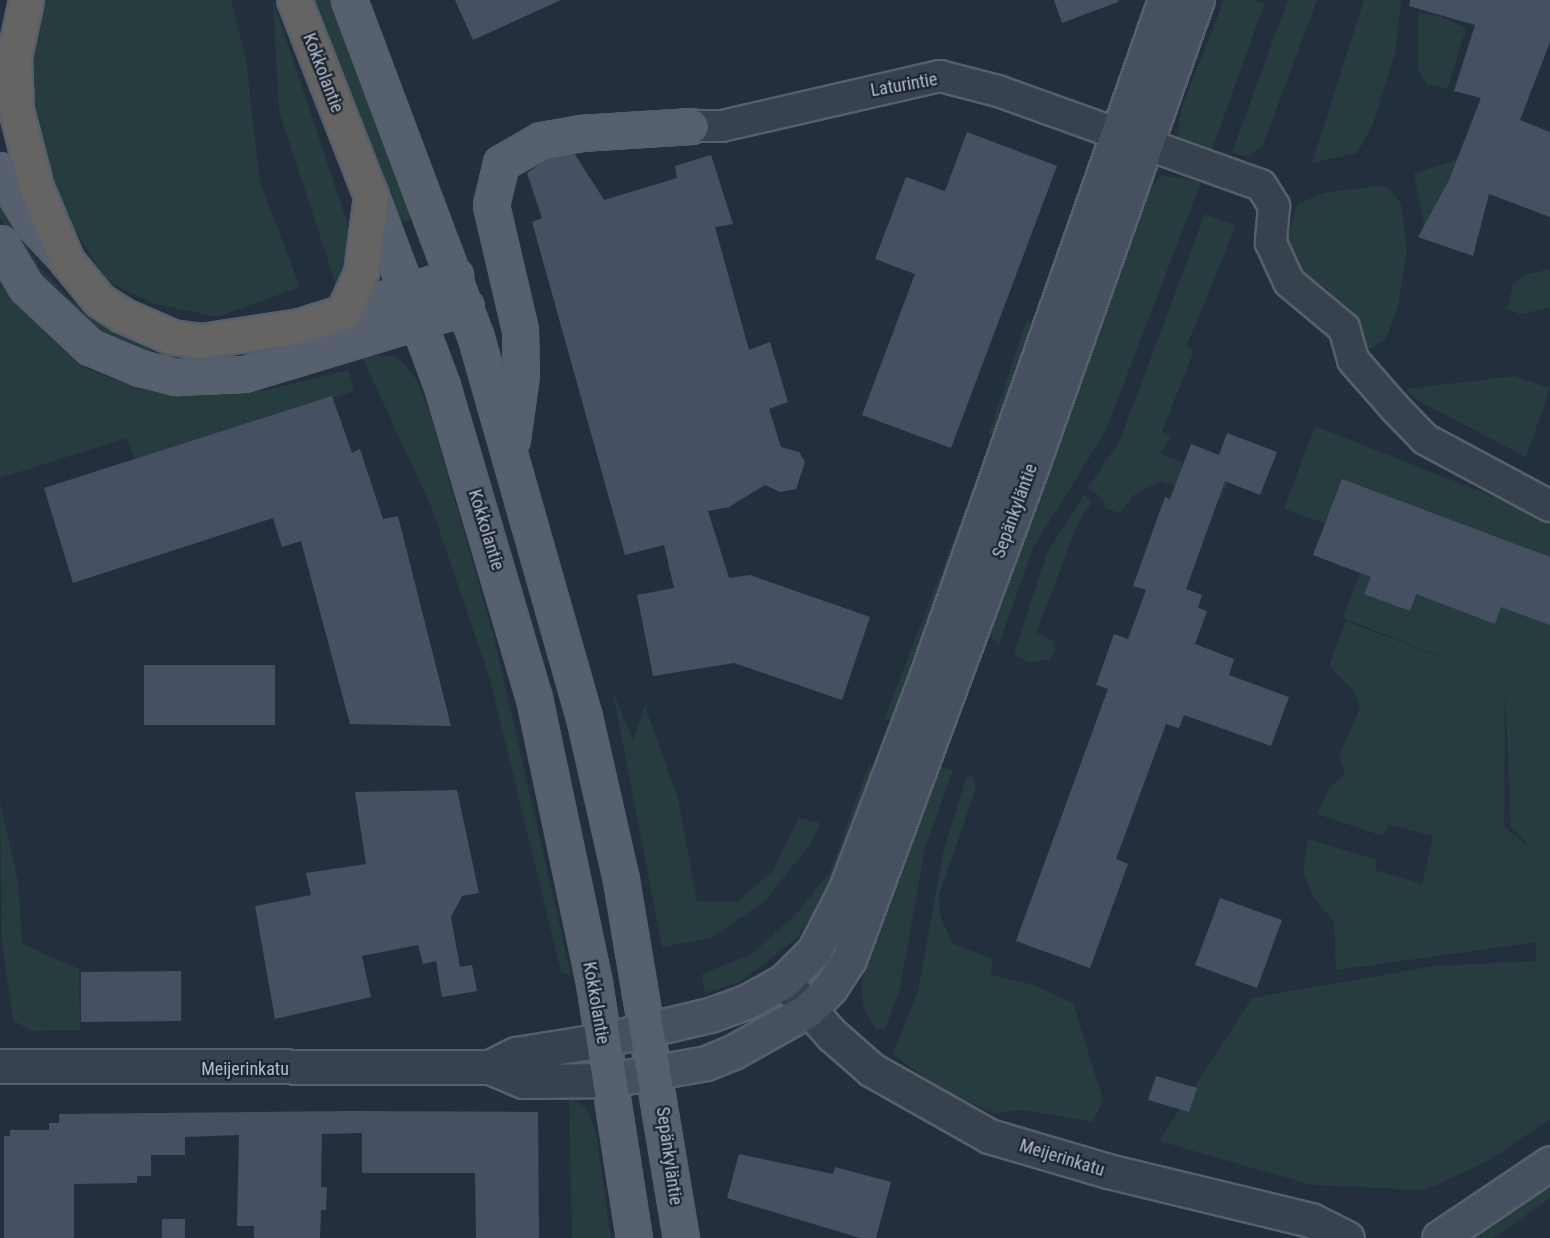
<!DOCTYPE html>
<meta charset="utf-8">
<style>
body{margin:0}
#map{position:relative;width:1550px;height:1238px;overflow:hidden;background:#242f3e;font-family:"Roboto Condensed",sans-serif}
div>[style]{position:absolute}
.green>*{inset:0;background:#263c3f}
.building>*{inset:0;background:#455162}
.roads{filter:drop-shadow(2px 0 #565f6c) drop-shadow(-2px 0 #565f6c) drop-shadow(0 2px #565f6c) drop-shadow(0 -2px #565f6c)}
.minor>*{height:30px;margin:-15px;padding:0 15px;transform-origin:15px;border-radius:15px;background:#38414e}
.tertiary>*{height:33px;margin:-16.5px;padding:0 16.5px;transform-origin:16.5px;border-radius:16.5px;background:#38414e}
.secondary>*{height:33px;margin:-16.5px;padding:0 16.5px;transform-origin:16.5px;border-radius:16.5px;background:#465061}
.primary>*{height:33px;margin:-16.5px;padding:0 16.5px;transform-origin:16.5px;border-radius:16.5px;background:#56606e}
.trunk>*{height:33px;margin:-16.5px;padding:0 16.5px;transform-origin:16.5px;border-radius:16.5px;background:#656462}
span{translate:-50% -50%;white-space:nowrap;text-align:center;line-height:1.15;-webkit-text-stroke:4.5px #1d2633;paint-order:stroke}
.street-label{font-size:18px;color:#b4bcc9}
</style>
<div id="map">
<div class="green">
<i style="clip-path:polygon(44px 0,231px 0,246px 60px,260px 182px,300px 287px,217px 317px,152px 303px,107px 281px,54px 197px,32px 132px,28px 69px)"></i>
<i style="clip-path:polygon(273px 0,347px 222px,353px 252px,336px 285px,279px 111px)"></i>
<i style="clip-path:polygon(312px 0,331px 0,418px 219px,401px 222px)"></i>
<i style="clip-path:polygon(1224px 0,1256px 0,1264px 5px,1212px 149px,1203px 152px,1177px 137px,1182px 107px)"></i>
<i style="clip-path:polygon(1288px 0,1317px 0,1263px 145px,1247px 157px,1232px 152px)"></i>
<i style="clip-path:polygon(1364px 0,1401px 0,1395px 54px,1372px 126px,1357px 153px,1312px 163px)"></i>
<i style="clip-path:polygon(1418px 13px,1439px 16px,1466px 28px,1447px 89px,1427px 84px,1418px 70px)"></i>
<i style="clip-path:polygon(1457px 160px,1449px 180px,1424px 226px,1414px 173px)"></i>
<i style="clip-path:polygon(1162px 175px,1201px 182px,1105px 432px,1033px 548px,999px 644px,992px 638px,990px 623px,1142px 196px)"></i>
<i style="clip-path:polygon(1375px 186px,1389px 188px,1401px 204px,1407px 249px,1398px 306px,1386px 339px,1370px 349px,1358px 342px,1349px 317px,1327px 289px,1296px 268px,1285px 243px,1298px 204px,1324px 193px)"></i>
<i style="clip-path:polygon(0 195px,39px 267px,70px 299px,105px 326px,188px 357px,185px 366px,122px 351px,83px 328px,34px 278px,0 218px)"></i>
<i style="clip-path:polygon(1205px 214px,1236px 226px,1186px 347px,1194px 351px,1162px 431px,1171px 436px,1160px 454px,1228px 482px,1221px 500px,1161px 481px,1134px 495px,1119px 513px,1105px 508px,1103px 499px,1088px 488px,1120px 440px)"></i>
<i style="clip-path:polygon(1550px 269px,1550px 308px,1520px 314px,1507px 309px,1513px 284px,1524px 275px)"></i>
<i style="clip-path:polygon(0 274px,53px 339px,88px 369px,140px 389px,189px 396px,266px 390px,348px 370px,354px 391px,135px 459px,127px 438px,0 478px)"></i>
<i style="clip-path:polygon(1027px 320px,1031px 321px,1019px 379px,995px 444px,989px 433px)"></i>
<i style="clip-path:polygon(374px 356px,394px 356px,403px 363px,417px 380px,430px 413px,494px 637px,571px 975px,561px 972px,490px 679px,431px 506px,363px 359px)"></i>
<i style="clip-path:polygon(1514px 376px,1550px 388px,1526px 457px,1415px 399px,1406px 389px)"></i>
<i style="clip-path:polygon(evenodd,1315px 426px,1550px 519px,1550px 1119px,1488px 1161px,1425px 1190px,1312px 1185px,1159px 1141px,1252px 998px,1434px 966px,1536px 961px,1536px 942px,1336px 970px,1334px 922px,1313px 896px,1303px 871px,1308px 839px,1377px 860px,1375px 870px,1422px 884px,1433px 836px,1389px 825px,1383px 836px,1317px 814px,1329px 789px,1345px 773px,1339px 756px,1360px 709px,1355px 692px,1329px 666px,1346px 621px,1480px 672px,1343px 618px,1360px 573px,1313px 555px,1325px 523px,1284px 509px,1315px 426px,1505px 689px,1511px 827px,1534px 850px,1504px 827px,1505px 689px)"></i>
<i style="clip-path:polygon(986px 455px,992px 457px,894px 719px,884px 720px)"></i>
<i style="clip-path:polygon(1084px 495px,1092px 502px,1079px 521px,1036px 633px,1054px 641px,1055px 649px,1050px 659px,1029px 662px,1014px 654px,1047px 553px)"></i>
<i style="clip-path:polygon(613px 692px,633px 741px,645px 706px,678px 799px,697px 901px,737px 902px,773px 871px,799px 818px,820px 823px,811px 843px,765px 901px,711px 938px,662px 947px)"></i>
<i style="clip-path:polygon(870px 762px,873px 777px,834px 883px,797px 938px,740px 982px,704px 993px,702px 974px,753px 953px,796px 914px,830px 872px)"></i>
<i style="clip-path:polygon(942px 767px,953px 770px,925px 848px,900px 988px,885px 1029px,877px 1030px,864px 1009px,861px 984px,931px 774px)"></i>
<i style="clip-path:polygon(967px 776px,973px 778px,976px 788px,939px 895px,940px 915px,952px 943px,992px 959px,991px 975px,1031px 984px,1073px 1003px,1103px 1100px,1093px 1122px,1023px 1110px,994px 1113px,939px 1089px,893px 1054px,918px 992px,943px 853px)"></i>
<i style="clip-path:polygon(0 802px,18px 881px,22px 944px,79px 969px,80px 1030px,31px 1031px,13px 1020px,2px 942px)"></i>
<i style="clip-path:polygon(569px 1097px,587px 1109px,596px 1133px,611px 1238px,572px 1238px)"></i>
<i style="clip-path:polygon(1550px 1183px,1550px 1198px,1494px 1238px,1469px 1238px)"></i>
</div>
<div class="building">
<i style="clip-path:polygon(455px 0,561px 0,473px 40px)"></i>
<i style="clip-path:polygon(1054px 0,1118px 0,1118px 2px,1062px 23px)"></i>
<i style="clip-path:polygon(1410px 0,1550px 0,1550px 42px,1520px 120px,1550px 132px,1550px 217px,1489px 194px,1473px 256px,1418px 237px,1449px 180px,1481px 98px,1454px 91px,1475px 25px,1409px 6px)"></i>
<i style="clip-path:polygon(967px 132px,1057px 166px,951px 448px,862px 415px,915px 274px,875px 259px,906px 177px,945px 191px)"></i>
<i style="clip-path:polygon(574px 153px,604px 200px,677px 178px,675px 166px,711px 155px,733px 224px,715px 227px,749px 350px,770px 342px,788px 402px,769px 409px,781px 447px,799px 452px,805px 462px,796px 489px,780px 492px,765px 485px,729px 507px,708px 511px,729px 578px,750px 575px,870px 617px,842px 700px,734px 663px,653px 676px,637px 595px,674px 588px,664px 545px,625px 555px,532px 222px,542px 218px,527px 173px,547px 158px)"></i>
<i style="clip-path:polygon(332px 396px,352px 453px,360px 449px,383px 519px,398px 516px,451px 726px,350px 724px,301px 541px,282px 547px,273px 518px,73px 583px,44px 488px)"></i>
<i style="clip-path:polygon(1227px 433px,1277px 452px,1260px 495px,1225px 481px,1186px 589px,1202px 595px,1198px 608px,1207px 611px,1195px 644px,1234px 659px,1229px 675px,1289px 697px,1271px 746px,1184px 715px,1179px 728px,1166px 724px,1116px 859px,1128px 864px,1090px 968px,1016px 941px,1108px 689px,1096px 685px,1114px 634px,1128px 639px,1146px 590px,1133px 586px,1165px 497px,1170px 499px,1191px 444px,1219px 455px)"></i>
<i style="clip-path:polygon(1342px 479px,1550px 557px,1550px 625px,1501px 607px,1495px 624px,1416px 594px,1410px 611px,1364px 594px,1371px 577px,1313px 555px)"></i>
<i style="clip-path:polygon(144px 665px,275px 665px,275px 725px,144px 725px)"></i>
<i style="clip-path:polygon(457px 790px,479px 893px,462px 896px,451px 917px,460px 967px,472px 965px,477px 991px,442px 997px,436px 961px,423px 964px,418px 945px,362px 956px,371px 997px,275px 1019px,255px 906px,311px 895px,306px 873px,366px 864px,355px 792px)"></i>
<i style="clip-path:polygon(1220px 898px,1282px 920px,1257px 988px,1195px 965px)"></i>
<i style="clip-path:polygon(181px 971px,181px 1021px,81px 1022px,81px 972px)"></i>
<i style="clip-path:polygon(1156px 1076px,1197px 1088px,1189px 1112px,1148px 1100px)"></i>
<i style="clip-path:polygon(351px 1111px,538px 1112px,539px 1238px,476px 1238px,475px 1173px,362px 1173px,362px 1133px,322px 1134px,321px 1187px,327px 1187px,326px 1210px,321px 1210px,320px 1238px,254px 1238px,254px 1226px,237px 1226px,239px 1135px,185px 1137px,185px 1155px,151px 1155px,151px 1176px,137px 1176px,137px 1183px,74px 1184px,74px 1238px,4px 1238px,4px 1136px,10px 1136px,10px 1130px,49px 1130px,49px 1123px,59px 1123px,59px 1114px)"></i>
<i style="clip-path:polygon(739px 1154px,833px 1174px,835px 1167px,891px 1182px,876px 1238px,860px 1238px,727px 1198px)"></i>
<i style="clip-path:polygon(162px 1219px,185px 1219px,185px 1238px,162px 1238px)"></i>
</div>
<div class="roads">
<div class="minor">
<i style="left:691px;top:126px;width:31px"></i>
<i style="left:722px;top:126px;width:224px;rotate:-12.9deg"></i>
<i style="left:940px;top:76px;width:60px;rotate:14.5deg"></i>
<i style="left:998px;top:91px;width:279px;rotate:19.7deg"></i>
<i style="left:1261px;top:185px;width:25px;rotate:58deg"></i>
<i style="left:1274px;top:206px;width:37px;rotate:95deg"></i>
<i style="left:1271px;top:243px;width:43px;rotate:65.2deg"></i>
<i style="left:1289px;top:282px;width:72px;rotate:39.9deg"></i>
<i style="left:1344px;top:328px;width:33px;rotate:74deg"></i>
<i style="left:1353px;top:360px;width:64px;rotate:48.8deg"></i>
<i style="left:1395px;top:408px;width:43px;rotate:45.9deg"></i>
<i style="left:1425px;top:439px;width:142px;rotate:28.2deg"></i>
</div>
<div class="tertiary">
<i style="left:784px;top:981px;width:72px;rotate:48.4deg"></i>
<i style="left:832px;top:1035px;width:53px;rotate:41.2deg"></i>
<i style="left:872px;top:1070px;width:134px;rotate:29.4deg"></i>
<i style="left:989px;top:1136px;width:124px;rotate:16.4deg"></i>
<i style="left:1108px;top:1171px;width:209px;rotate:13.6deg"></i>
<i style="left:1311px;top:1220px;width:40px;rotate:26.6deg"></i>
<i style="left:0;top:1066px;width:490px;rotate:0.1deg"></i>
<i style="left:490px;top:1067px;width:36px;rotate:23deg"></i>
<i style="left:523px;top:1081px;width:86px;rotate:-0.7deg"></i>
<i style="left:490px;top:1067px;width:29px;rotate:-27deg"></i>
<i style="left:516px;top:1054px;width:88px;rotate:-9.1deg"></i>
</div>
<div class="secondary">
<i style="left:603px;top:1040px;width:110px;rotate:-13.2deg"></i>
<i style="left:710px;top:1015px;width:40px;rotate:-20.2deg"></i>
<i style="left:748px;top:1001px;width:41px;rotate:-29.1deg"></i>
<i style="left:784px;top:981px;width:42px;rotate:-45deg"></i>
<i style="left:814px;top:951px;width:68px;rotate:-62.7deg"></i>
<i style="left:845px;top:891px;width:231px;rotate:-69.2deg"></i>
<i style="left:927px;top:675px;width:716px;rotate:-70.58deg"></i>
<i style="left:609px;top:1080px;width:98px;rotate:-9.9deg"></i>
<i style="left:706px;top:1063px;width:29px;rotate:-22deg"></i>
<i style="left:733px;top:1052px;width:86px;rotate:-29.2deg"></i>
<i style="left:808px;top:1010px;width:31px;rotate:-45deg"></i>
<i style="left:830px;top:988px;width:35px;rotate:-57deg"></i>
<i style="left:849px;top:959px;width:527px;rotate:-69.67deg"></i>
<i style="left:1032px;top:465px;width:493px;rotate:-70.5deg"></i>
<i style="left:1439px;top:1238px;width:134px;rotate:-34deg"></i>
</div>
<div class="primary">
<i style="left:349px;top:0;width:361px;rotate:69.4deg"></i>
<i style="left:476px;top:338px;width:394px;rotate:74.1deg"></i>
<i style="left:584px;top:717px;width:167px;rotate:77.2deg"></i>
<i style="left:621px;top:880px;width:363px;rotate:80.5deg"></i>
<i style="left:0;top:170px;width:65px;rotate:58.3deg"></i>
<i style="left:34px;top:225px;width:47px;rotate:46.7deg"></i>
<i style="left:371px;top:196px;width:203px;rotate:69.5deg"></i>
<i style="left:442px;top:386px;width:325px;rotate:73.6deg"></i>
<i style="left:534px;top:698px;width:291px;rotate:78.1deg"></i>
<i style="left:594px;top:983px;width:258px;rotate:81.1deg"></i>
<i style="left:0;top:243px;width:51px;rotate:59.4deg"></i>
<i style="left:26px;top:287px;width:88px;rotate:43.2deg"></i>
<i style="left:90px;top:347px;width:54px;rotate:22.8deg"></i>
<i style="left:140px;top:368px;width:38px;rotate:14deg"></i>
<i style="left:177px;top:377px;width:67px;rotate:-2.6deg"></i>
<i style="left:244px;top:374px;width:232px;rotate:-16.8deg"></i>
<i style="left:343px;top:312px;width:118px;rotate:-17.8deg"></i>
<i style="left:512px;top:439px;width:66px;rotate:-82.1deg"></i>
<i style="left:521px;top:374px;width:44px;rotate:-91.3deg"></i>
<i style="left:520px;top:330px;width:128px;rotate:-103.1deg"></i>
<i style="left:491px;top:205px;width:43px;rotate:-76.6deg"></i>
<i style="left:501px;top:163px;width:46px;rotate:-29.9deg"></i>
<i style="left:541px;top:140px;width:41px;rotate:-9.9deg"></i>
<i style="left:581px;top:133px;width:110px;rotate:-3.6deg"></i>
</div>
<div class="trunk">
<i style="left:26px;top:0;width:58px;rotate:101.9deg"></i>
<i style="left:14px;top:57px;width:53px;rotate:87.8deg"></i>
<i style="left:16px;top:110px;width:80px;rotate:75.4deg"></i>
<i style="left:36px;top:187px;width:80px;rotate:67.3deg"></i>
<i style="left:67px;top:261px;width:50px;rotate:50.6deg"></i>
<i style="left:99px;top:300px;width:27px;rotate:33deg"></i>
<i style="left:122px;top:315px;width:55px;rotate:23.7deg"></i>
<i style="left:172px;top:337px;width:29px;rotate:8deg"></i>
<i style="left:201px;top:341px;width:100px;rotate:-8.6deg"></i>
<i style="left:300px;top:326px;width:45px;rotate:-18deg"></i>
<i style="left:343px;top:312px;width:43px;rotate:-65.2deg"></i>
<i style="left:361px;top:273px;width:78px;rotate:-82.6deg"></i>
<i style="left:371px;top:196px;width:211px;rotate:-111.4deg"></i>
</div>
</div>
<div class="street-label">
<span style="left:323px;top:73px;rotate:69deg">Kokkolantie</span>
<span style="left:904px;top:85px;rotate:-10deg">Laturintie</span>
<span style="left:1015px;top:511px;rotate:-70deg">Sepänkyläntie</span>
<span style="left:486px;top:530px;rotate:73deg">Kokkolantie</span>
<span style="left:596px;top:1003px;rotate:80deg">Kokkolantie</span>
<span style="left:245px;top:1069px">Meijerinkatu</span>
<span style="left:669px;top:1156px;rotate:82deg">Sepänkyläntie</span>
<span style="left:1062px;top:1158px;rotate:17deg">Meijerinkatu</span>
</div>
</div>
